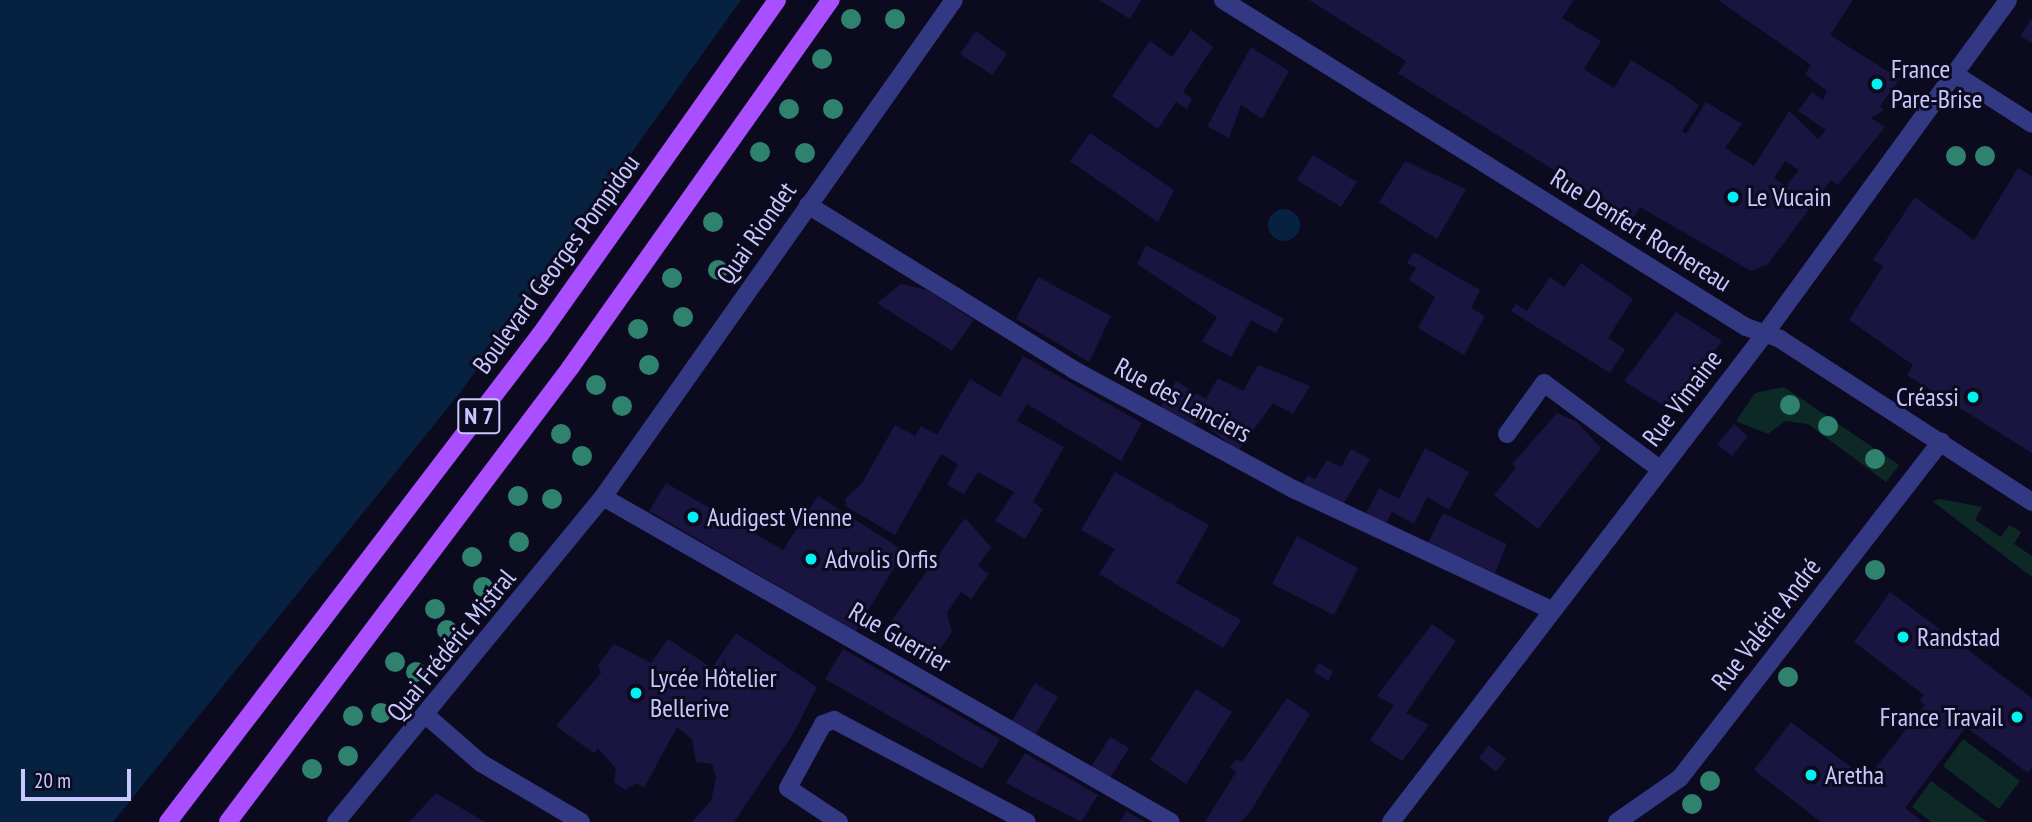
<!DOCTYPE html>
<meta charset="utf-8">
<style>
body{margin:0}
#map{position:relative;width:2032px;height:822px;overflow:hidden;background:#0c0a1e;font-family:"PT Sans Narrow",sans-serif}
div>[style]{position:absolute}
.green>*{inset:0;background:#0d2925}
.water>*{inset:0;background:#072240}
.round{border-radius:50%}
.building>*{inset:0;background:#191540}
.minor>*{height:18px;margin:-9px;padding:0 9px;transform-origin:9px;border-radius:9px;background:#323881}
.major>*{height:18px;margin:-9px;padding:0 9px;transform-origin:9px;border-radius:9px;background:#aa4fff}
.trees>*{width:20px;height:20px;margin:-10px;border-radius:50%;background:#2f836e}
.dots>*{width:19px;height:19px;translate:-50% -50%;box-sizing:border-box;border:4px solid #0c0a1e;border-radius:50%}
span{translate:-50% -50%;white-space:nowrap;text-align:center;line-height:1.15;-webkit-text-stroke:6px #0c0a1e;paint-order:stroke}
.shield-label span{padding:2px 5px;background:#0c0a1e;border:2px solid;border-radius:5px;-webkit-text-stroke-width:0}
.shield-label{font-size:24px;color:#c8c8ff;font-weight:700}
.poi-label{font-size:26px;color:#c8c8ff}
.left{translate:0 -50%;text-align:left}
.right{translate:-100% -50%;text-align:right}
.street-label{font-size:26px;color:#c8c8ff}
.scale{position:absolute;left:21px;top:769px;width:110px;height:32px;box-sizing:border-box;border:4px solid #c8c8ff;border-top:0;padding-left:9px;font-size:21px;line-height:24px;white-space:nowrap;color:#c8c8ff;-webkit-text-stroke:5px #0c0a1e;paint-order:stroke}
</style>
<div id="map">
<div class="green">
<i style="clip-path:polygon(1784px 387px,1899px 465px,1886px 482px,1808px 424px,1785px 421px,1768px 434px,1736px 421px,1755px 393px)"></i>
<i style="clip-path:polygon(1940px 499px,1982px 507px,1975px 520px,2001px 537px,2009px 525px,2021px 532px,2014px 544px,2032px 556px,2032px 577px,1932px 501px)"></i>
<i style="clip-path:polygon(1963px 739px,2020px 781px,1999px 809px,1943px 766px)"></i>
<i style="clip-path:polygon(1931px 781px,1987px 822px,1931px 822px,1912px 807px)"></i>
</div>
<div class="water">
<i style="clip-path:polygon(0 0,741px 0,459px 394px,113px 822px,0 822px)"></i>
<i class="round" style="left:1268px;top:209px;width:32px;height:32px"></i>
</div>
<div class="building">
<i style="clip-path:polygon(1099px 0,1141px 0,1130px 19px)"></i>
<i style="clip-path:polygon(evenodd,1309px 0,1574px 0,1562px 18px,1601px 41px,1584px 69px,1614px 88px,1631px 60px,1670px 84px,1699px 105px,1682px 131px,1686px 134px,1706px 102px,1742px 124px,1725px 148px,1754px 166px,1789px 111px,1818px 139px,1826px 130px,1798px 111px,1812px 92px,1823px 100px,1827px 91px,1805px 74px,1811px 65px,1718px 0,1853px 0,1830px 35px,1900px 79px,1880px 106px,1884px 110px,1871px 118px,1885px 127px,1838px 185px,1831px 180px,1768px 264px,1751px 271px,1640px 207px,1632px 219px,1398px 73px,1406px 61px,1309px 0,1785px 161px,1799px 170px,1786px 186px,1774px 178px,1785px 161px)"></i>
<i style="clip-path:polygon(2032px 18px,2032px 43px,2020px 36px)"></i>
<i style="clip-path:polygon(1191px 30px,1213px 47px,1183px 92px,1192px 99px,1187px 109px,1176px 102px,1158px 129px,1112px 96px,1150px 41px,1172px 57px)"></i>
<i style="clip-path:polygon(976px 31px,1007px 54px,992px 75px,960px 54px)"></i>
<i style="clip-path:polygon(1251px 47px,1289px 71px,1262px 119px,1241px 105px,1229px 138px,1207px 126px)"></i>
<i style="clip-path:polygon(1090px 133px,1174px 190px,1158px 222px,1070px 161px)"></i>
<i style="clip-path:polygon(1313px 155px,1357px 182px,1341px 207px,1297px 180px)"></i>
<i style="clip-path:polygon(1405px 161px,1466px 189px,1437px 239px,1379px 202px)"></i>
<i style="clip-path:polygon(2018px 168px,2032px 176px,2032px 453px,1907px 375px,1913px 365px,1849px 320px,1883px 266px,1873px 260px,1915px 197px,1974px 240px)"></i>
<i style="clip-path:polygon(1146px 245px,1284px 319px,1276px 333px,1251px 320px,1231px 357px,1202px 341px,1217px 317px,1137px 264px)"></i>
<i style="clip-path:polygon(1414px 252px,1480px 290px,1471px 308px,1485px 316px,1464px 355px,1418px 328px,1435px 297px,1409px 280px,1416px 268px,1407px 263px)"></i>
<i style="clip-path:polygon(1581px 263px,1633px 299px,1608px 338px,1625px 349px,1610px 373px,1511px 311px,1516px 304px,1527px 311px,1550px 277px,1564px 287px)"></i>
<i style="clip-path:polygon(1038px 277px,1111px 316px,1089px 362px,1016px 319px)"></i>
<i style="clip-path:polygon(901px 284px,927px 290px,974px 320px,952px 351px,877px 303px)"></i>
<i style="clip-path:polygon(1676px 312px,1722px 341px,1670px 410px,1624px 381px)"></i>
<i style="clip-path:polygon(1023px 356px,1142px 423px,1121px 461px,1027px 404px,1017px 421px,1064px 447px,1033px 502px,1043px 509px,1025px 539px,995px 521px,1014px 492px,978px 472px,964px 494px,947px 485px,958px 464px,941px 454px,895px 535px,847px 507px,845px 499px,862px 483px,895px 425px,915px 436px,921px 426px,937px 435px,970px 379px,1000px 397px)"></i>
<i style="clip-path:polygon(1258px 365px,1310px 386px,1293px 414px,1273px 403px,1238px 451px,1200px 421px,1190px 426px,1159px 410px,1176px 381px,1206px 399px,1218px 378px,1243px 391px)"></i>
<i style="clip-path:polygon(1557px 413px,1577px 422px,1601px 448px,1538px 529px,1494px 495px,1516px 468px,1512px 464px)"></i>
<i style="clip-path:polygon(1734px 424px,1748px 436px,1732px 456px,1717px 445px)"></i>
<i style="clip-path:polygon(1425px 448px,1469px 472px,1449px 510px,1427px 497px,1414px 524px,1392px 512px,1386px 523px,1366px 513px,1379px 488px,1399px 499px)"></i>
<i style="clip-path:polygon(1351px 449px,1370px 459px,1344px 503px,1303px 483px,1308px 475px,1315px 479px,1327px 460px,1341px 467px)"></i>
<i style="clip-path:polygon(1115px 472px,1209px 525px,1176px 583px,1241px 620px,1223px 648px,1099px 574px,1115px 549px,1081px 530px)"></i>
<i style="clip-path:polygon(666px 483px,783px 550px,818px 496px,904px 551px,856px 631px,649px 511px)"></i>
<i style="clip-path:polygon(1443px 513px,1507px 544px,1495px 573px,1428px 543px)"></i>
<i style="clip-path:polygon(965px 518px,991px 547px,978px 566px,989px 574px,971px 599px,961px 592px,947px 613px,952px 632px,936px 655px,890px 623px)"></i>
<i style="clip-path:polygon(1297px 536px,1358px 568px,1334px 615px,1272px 584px)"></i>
<i style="clip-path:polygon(1890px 592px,2032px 698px,2032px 767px,2028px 773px,1966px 727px,1905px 808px,1923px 822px,1821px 822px,1754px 770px,1791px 722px,1867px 779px,1925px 705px,1919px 701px,1924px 695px,1854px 642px)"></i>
<i style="clip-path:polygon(1432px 624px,1456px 641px,1406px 713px,1429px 725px,1402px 761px,1370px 740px,1394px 705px,1377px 696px)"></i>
<i style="clip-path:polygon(736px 633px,817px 687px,793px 734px,734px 822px,692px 822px,711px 801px,716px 777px,712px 764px,696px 762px,692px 739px,677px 727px,644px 788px,637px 783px,625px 790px,614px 782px,616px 769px,598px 748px,594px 753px,556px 726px,601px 673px,598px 665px,614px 644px,651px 663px,668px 639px,712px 668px)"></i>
<i style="clip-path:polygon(843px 649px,1000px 739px,982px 769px,825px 679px)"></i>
<i style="clip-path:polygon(1319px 663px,1333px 671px,1328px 681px,1314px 672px)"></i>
<i style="clip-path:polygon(1035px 683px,1058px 697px,1035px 735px,1012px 721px)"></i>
<i style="clip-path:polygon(1196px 689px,1232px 712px,1186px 784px,1150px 760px)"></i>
<i style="clip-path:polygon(1287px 698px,1310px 714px,1250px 812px,1241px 822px,1205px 822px,1236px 772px,1230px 768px,1236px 759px,1242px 762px)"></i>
<i style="clip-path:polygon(1110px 737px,1129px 748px,1110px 778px,1091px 767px)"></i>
<i style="clip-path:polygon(1489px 745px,1506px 759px,1496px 772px,1479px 758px)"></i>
<i style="clip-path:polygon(1025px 753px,1098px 795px,1081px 822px,1006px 783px)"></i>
<i style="clip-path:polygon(436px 793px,485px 822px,409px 822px)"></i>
<i style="clip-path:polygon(1126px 811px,1145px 822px,1120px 822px)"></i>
</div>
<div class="minor">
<i style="left:1223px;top:0;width:617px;rotate:32.02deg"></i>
<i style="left:1746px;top:327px;width:36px;rotate:19deg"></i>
<i style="left:1780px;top:339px;width:300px;rotate:32.9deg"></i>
<i style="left:1956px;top:75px;width:90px;rotate:32.8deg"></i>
<i style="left:808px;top:205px;width:313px;rotate:31.8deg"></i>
<i style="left:1074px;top:370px;width:247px;rotate:28.5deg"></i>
<i style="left:1291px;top:488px;width:287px;rotate:25.1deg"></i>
<i style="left:1507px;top:434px;width:63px;rotate:-54deg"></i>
<i style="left:1544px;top:383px;width:144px;rotate:36.6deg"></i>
<i style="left:603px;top:497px;width:654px;rotate:29.78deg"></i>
<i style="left:428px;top:717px;width:70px;rotate:41deg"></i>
<i style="left:481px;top:763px;width:116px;rotate:30.5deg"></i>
<i style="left:336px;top:822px;width:421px;rotate:-50.6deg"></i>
<i style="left:603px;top:497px;width:608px;rotate:-54.77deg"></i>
<i style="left:839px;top:822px;width:61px;rotate:-146.3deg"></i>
<i style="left:788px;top:788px;width:73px;rotate:-61.3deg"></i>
<i style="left:823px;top:724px;width:12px;rotate:-20deg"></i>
<i style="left:834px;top:720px;width:218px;rotate:27.9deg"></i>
<i style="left:1391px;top:822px;width:613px;rotate:-52.55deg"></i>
<i style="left:1764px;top:335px;width:414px;rotate:-53.9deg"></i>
<i style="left:1617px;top:822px;width:77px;rotate:-34.9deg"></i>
<i style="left:1680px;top:778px;width:426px;rotate:-52.2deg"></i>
</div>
<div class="major">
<i style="left:168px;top:822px;width:613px;rotate:-52.63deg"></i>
<i style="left:540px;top:335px;width:410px;rotate:-54.7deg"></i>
<i style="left:228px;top:822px;width:568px;rotate:-53.01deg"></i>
<i style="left:570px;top:368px;width:451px;rotate:-54.7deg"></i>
</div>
<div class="trees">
<i style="left:851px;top:19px"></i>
<i style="left:895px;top:19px"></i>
<i style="left:822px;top:59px"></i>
<i style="left:789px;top:109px"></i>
<i style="left:833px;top:109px"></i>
<i style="left:760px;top:152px"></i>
<i style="left:805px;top:153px"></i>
<i style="left:1956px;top:156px"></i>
<i style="left:1985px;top:156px"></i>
<i style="left:713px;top:222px"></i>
<i style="left:718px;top:270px"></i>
<i style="left:672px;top:278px"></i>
<i style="left:683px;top:317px"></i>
<i style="left:638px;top:329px"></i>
<i style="left:649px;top:365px"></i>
<i style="left:596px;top:385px"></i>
<i style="left:1790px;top:405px"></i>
<i style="left:622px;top:406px"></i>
<i style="left:1828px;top:426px"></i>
<i style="left:561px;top:434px"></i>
<i style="left:582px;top:456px"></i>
<i style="left:1875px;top:459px"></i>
<i style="left:518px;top:496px"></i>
<i style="left:552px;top:499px"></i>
<i style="left:519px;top:542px"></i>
<i style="left:472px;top:557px"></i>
<i style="left:1875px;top:570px"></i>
<i style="left:483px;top:587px"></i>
<i style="left:435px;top:609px"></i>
<i style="left:447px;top:630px"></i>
<i style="left:395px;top:662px"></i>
<i style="left:416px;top:672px"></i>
<i style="left:1788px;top:677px"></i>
<i style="left:381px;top:713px"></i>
<i style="left:353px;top:716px"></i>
<i style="left:348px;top:756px"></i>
<i style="left:312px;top:769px"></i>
<i style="left:1710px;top:781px"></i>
<i style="left:1692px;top:804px"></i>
</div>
<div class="dots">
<i style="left:1877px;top:84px;background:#00f3f0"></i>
<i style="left:1733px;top:197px;background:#00f3f0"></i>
<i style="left:1973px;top:397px;background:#00f3f0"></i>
<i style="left:693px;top:517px;background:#00f3f0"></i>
<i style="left:811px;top:559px;background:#00f3f0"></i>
<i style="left:1903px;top:637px;background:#00f3f0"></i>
<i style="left:636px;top:693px;background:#00f3f0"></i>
<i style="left:2017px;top:717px;background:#00f3f0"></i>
<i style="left:1811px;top:775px;background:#00f3f0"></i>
</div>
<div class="shield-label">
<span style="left:479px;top:416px">N 7</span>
</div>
<div class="poi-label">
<span class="left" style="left:1891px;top:84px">France<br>Pare-Brise</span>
<span class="left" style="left:1747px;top:197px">Le Vucain</span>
<span class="right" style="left:1959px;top:397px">Créassi</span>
<span class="left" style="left:707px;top:517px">Audigest Vienne</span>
<span class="left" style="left:825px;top:559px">Advolis Orfis</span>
<span class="left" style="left:1917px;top:637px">Randstad</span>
<span class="left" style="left:650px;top:693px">Lycée Hôtelier<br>Bellerive</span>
<span class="right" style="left:2003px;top:717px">France Travail</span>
<span class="left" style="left:1825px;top:775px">Aretha</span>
</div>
<div class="street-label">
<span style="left:1641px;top:230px;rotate:32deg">Rue Denfert Rochereau</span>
<span style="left:756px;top:233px;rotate:-55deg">Quai Riondet</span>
<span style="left:556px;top:264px;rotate:-54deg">Boulevard Georges Pompidou</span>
<span style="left:1682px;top:398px;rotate:-53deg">Rue Vimaine</span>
<span style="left:1183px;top:400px;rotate:28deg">Rue des Lanciers</span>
<span style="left:1766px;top:624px;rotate:-52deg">Rue Valérie André</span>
<span style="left:900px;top:637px;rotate:30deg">Rue Guerrier</span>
<span style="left:451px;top:645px;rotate:-51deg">Quai Frédéric Mistral</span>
</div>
<div class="scale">20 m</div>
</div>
